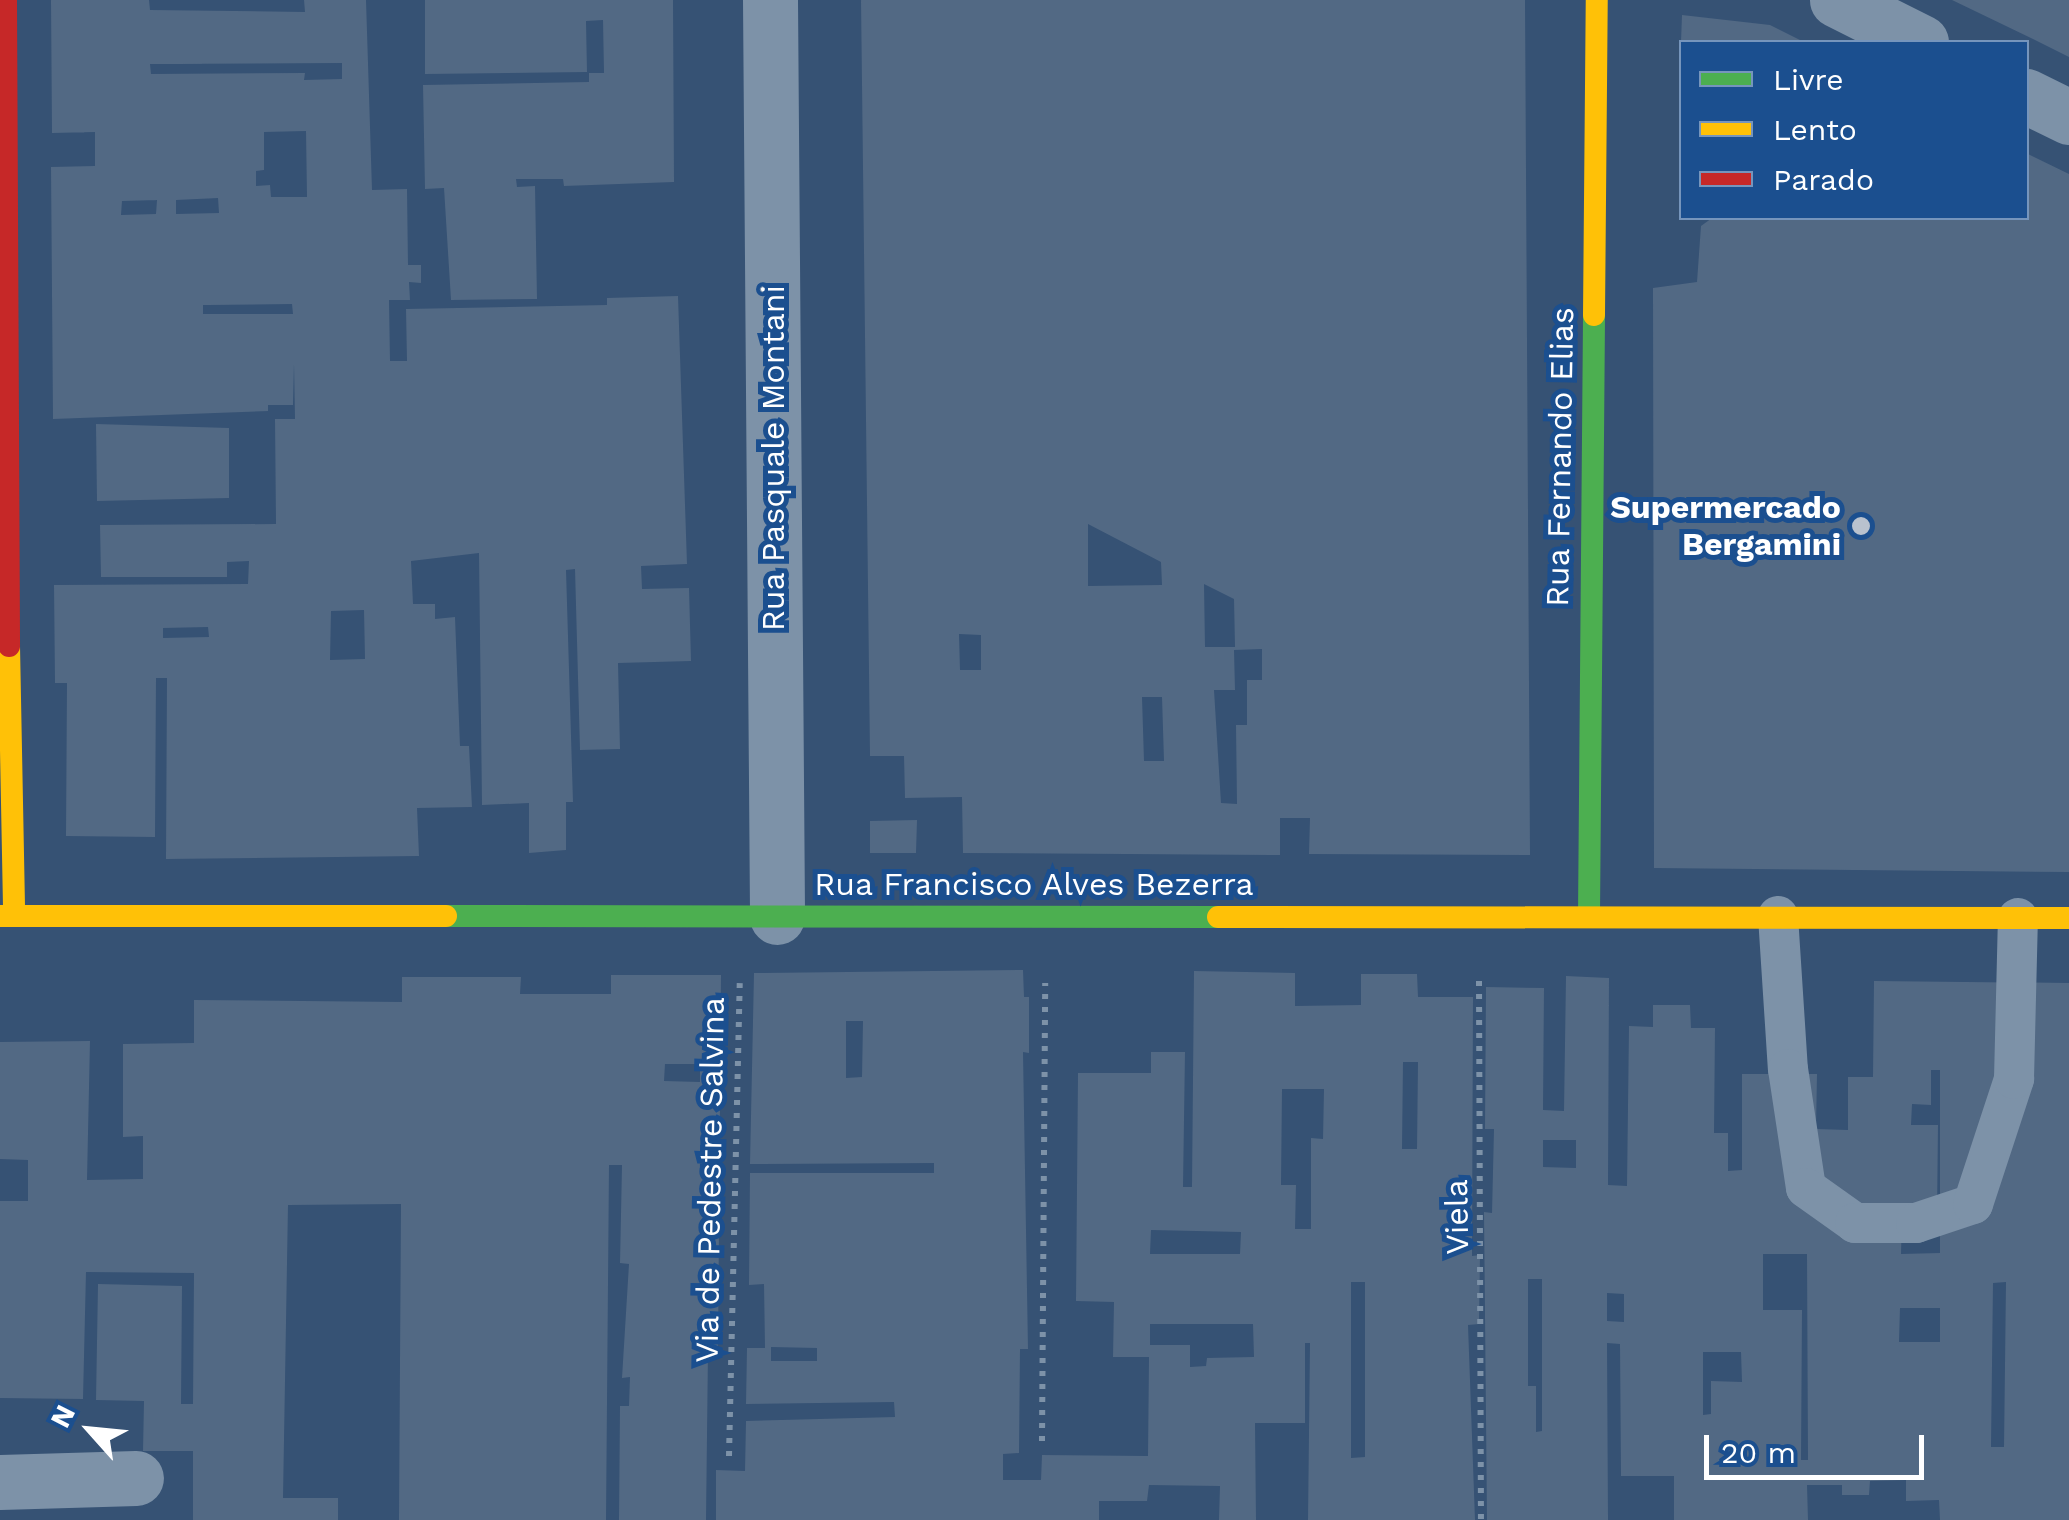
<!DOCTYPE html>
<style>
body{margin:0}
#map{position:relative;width:2069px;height:1520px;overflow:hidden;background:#365274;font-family:"Work Sans",sans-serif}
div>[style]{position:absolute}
.building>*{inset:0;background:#526984}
.path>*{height:6px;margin-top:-3px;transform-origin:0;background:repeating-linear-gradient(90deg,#7d92a8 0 5px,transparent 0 13px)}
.lane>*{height:40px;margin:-20px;padding:0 20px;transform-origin:20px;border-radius:20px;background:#7d92a8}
.street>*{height:55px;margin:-27.5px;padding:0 27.5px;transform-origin:27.5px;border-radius:27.5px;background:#7d92a8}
.fast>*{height:22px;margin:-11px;padding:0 11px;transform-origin:11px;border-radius:11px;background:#4caf50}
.slow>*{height:22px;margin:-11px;padding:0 11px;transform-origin:11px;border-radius:11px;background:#ffc107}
.jam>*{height:22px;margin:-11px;padding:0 11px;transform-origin:11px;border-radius:11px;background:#c62828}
.dots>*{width:28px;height:28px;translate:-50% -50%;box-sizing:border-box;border:5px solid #1b4f8f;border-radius:50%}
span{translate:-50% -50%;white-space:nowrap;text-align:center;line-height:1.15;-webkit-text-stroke:10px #1b4f8f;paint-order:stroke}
.street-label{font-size:32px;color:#fff}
.poi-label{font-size:32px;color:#fff;font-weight:700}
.right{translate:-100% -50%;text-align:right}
.legend{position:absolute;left:1679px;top:40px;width:350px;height:180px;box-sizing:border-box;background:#1b4f8f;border:2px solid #7695bc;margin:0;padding:12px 18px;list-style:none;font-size:30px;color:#fff}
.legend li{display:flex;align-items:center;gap:20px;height:50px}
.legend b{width:50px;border:2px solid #7695bc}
.north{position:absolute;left:40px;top:1380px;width:100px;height:100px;-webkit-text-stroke:8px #1b4f8f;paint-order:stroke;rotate:297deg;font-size:28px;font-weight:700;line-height:40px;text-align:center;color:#fff}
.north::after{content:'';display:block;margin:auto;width:35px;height:45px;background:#fff;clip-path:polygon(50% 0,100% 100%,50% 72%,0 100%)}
.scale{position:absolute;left:1704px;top:1435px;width:220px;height:45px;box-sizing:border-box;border:5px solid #fff;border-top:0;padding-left:12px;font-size:30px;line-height:35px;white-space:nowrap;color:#fff;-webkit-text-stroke:8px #1b4f8f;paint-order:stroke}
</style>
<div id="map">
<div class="building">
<i style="clip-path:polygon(evenodd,51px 0,149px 0,150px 10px,305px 12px,304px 0,366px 0,372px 190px,407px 189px,408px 265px,421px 265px,421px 283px,409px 282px,410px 300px,389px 300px,390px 361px,407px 361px,406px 309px,607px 305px,607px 298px,678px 296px,687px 564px,641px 566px,642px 589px,689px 588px,691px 661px,618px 663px,620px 749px,580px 750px,575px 569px,566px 570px,573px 802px,566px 802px,566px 850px,529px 853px,529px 803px,482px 805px,479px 553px,411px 561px,413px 604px,435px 604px,435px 619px,455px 617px,460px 746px,469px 746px,472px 807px,417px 808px,419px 856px,166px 859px,167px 678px,156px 678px,155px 837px,66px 836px,67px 683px,55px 683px,54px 585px,248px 584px,249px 561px,227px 562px,227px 577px,101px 577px,100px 525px,276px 524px,275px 419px,295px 419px,294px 364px,293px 405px,268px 405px,268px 411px,53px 419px,51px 167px,95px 166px,95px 132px,52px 133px,51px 0,342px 63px,342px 79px,304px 80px,305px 73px,151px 74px,150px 64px,342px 63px,51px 0,306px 131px,307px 197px,271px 197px,270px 185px,256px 186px,256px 171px,264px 170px,264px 132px,306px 131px,51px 0,218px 198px,219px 213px,176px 214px,176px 200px,218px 198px,51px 0,157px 200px,156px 214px,121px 215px,122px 201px,157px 200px,51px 0,292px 304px,293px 314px,203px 314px,203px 305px,292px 304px,51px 0,364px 610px,365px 659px,330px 660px,331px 611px,364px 610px,51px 0,208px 627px,209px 637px,163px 638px,163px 628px,208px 627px)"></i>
<i style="clip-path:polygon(425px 0,673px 0,674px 182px,564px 186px,563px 179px,516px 179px,517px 187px,535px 186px,537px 299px,451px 300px,444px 188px,425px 189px,423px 85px,589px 82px,589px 73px,604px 73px,603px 20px,586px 21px,587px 72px,425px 74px)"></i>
<i style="clip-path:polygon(evenodd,861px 0,1525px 0,1530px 855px,1309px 854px,1310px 818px,1280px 818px,1280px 855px,963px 853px,962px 797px,905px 798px,904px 756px,870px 756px,861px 0,1088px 524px,1161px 562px,1162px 585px,1088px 586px,1088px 524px,861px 0,1204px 584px,1234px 599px,1235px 647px,1205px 647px,1204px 584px,861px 0,959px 634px,981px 635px,981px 670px,960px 670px,959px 634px,861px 0,1262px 649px,1262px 680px,1247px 680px,1247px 725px,1236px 725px,1237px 804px,1221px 803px,1214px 690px,1235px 690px,1234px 650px,1262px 649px,861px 0,1142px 697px,1162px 697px,1164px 761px,1144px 761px,1142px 697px)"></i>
<i style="clip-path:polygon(1952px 0,2069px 0,2069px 57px,2039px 42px)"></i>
<i style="clip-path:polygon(1682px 15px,1770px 25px,1804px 42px,1681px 42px)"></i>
<i style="clip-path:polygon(2026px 153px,2069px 174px,2069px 872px,1654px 868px,1653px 288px,1697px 282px,1701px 226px,1712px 218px,2026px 218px)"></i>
<i style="clip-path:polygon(96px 424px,229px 428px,229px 498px,97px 501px)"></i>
<i style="clip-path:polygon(917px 820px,916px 853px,870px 853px,870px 821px)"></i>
<i style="clip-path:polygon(evenodd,1023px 970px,1024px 997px,1029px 997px,1029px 1053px,1023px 1052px,1028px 1349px,1020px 1349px,1019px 1453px,1003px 1454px,1003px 1480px,1041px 1480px,1042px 1455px,1148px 1456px,1149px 1357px,1113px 1357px,1114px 1302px,1076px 1301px,1078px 1073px,1151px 1073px,1151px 1052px,1185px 1052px,1183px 1187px,1192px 1187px,1194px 971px,1295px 973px,1295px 1006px,1361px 1005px,1361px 974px,1417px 974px,1418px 997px,1473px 997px,1472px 1256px,1480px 1255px,1479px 1324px,1468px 1325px,1475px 1520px,1308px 1520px,1310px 1343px,1305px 1343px,1305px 1423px,1255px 1423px,1256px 1520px,1219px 1520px,1220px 1486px,1149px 1485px,1147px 1501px,1099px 1501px,1099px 1520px,716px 1520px,716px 1470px,745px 1471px,746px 1421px,895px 1417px,894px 1402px,746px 1404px,747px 1348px,765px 1348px,764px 1284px,749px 1285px,750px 1173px,934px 1173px,934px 1163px,750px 1164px,754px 973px,1023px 970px,846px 1021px,863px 1021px,862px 1077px,846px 1078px,846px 1021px,1023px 970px,1403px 1062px,1418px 1062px,1417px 1149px,1402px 1149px,1403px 1062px,1023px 970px,1282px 1089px,1324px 1089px,1323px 1139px,1311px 1138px,1311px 1229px,1295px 1229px,1296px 1185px,1281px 1185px,1282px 1089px,1023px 970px,1151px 1230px,1241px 1232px,1240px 1254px,1150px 1254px,1151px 1230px,1023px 970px,1351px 1282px,1365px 1282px,1365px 1457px,1351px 1458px,1351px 1282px,1023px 970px,1150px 1324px,1253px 1324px,1254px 1357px,1207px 1358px,1206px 1366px,1190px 1367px,1190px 1345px,1150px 1345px,1150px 1324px,1023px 970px,771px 1347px,817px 1348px,817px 1361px,771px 1361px,771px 1347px)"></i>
<i style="clip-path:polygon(evenodd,611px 975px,721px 975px,718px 1351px,708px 1351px,706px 1520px,619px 1520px,620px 1406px,629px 1406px,630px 1377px,622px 1378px,629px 1264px,620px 1263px,622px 1165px,609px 1165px,606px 1520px,399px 1520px,401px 1204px,288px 1205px,283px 1498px,338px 1498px,338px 1520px,193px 1520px,193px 1451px,143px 1451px,144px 1401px,96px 1400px,98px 1284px,182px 1286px,181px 1404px,193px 1404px,194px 1273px,86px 1272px,83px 1399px,0 1398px,0 1201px,28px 1201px,28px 1160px,0 1159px,0 1042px,90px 1041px,87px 1180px,143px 1179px,143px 1136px,123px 1137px,123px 1044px,194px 1043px,194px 1000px,402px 1002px,402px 977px,521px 977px,520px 994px,611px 994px,611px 975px,665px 1064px,700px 1064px,700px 1082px,664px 1081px,665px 1064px)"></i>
<i style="clip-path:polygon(evenodd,1566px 976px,1609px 978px,1608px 1185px,1627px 1186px,1629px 1026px,1653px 1027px,1653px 1005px,1690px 1005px,1691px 1028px,1715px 1028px,1714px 1133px,1728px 1133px,1728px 1171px,1742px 1170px,1742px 1074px,1817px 1074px,1816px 1129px,1848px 1130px,1848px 1077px,1873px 1077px,1874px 981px,2069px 983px,2069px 1520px,1940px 1520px,1939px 1500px,1906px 1501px,1906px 1480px,1870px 1481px,1869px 1495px,1842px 1495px,1842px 1485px,1807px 1485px,1808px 1520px,1674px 1520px,1674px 1476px,1621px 1476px,1620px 1344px,1607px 1343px,1608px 1520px,1487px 1520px,1484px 1212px,1492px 1213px,1494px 1129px,1485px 1129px,1486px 987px,1544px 988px,1543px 1110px,1564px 1111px,1566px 976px,1931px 1070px,1940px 1070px,1940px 1253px,1901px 1254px,1902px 1216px,1937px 1216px,1938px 1125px,1911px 1125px,1912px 1104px,1931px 1105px,1931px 1070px,1566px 976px,1543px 1140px,1576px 1140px,1576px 1168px,1543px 1167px,1543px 1140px,1566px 976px,1763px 1254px,1807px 1254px,1808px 1460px,1801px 1460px,1802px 1310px,1763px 1310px,1763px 1254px,1566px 976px,1528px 1279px,1542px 1279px,1542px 1431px,1536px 1432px,1536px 1386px,1528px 1386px,1528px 1279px,1566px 976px,2006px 1282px,2004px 1447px,1991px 1447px,1993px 1283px,2006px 1282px,1566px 976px,1607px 1293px,1624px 1294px,1624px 1322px,1607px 1321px,1607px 1293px,1566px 976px,1900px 1308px,1940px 1308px,1940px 1342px,1899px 1342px,1900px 1308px,1566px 976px,1703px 1352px,1741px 1352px,1742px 1382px,1711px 1381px,1711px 1414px,1703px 1415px,1703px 1352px)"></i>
</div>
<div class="path">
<i style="left:1479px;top:981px;width:539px;rotate:89.79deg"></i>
<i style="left:1042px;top:1441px;width:458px;rotate:-89.6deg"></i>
<i style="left:729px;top:1456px;width:473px;rotate:-88.7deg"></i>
</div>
<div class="lane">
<i style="left:1778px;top:916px;width:153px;rotate:86.3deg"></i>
<i style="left:1788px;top:1069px;width:120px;rotate:81.4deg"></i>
<i style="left:1806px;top:1188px;width:60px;rotate:35.5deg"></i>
<i style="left:1855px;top:1223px;width:61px"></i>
<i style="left:1916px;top:1223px;width:60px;rotate:-18.4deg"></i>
<i style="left:1973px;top:1204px;width:132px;rotate:-71.8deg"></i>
<i style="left:2014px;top:1079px;width:161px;rotate:-88.6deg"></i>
</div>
<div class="street">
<i style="left:770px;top:0;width:917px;rotate:89.56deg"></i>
<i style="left:1837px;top:0;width:94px;rotate:26.6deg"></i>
<i style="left:2026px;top:96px;width:48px;rotate:26deg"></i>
<i style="left:0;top:1482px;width:136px;rotate:-1.7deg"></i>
</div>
<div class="fast">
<i style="left:1589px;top:915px;width:600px;rotate:-89.52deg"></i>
<i style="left:446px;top:916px;width:772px;rotate:0.07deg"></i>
</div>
<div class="slow">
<i style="left:1594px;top:315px;width:315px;rotate:-89.5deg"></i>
<i style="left:9px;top:646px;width:270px;rotate:88.9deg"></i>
<i style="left:0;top:916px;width:446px"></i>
<i style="left:1218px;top:917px;width:851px;rotate:0.07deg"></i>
</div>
<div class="jam">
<i style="left:6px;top:0;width:646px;rotate:89.73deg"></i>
</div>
<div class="dots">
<i style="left:1861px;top:526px;background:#b9c2ce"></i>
</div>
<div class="street-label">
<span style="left:1560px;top:457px;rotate:-89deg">Rua Fernando Elias</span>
<span style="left:773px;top:458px;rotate:-90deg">Rua Pasquale Montani</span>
<span style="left:1034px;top:884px">Rua Francisco Alves Bezerra</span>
<span style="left:710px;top:1180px;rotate:-89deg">Via de Pedestre Salvina</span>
<span style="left:1457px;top:1217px;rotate:-91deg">Viela</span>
</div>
<div class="poi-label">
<span class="right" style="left:1841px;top:526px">Supermercado<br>Bergamini</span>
</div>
<ul class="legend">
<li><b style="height:12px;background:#4caf50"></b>Livre</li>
<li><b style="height:12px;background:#ffc107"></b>Lento</li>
<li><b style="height:12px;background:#c62828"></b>Parado</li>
</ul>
<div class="north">N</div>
<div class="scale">20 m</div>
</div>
